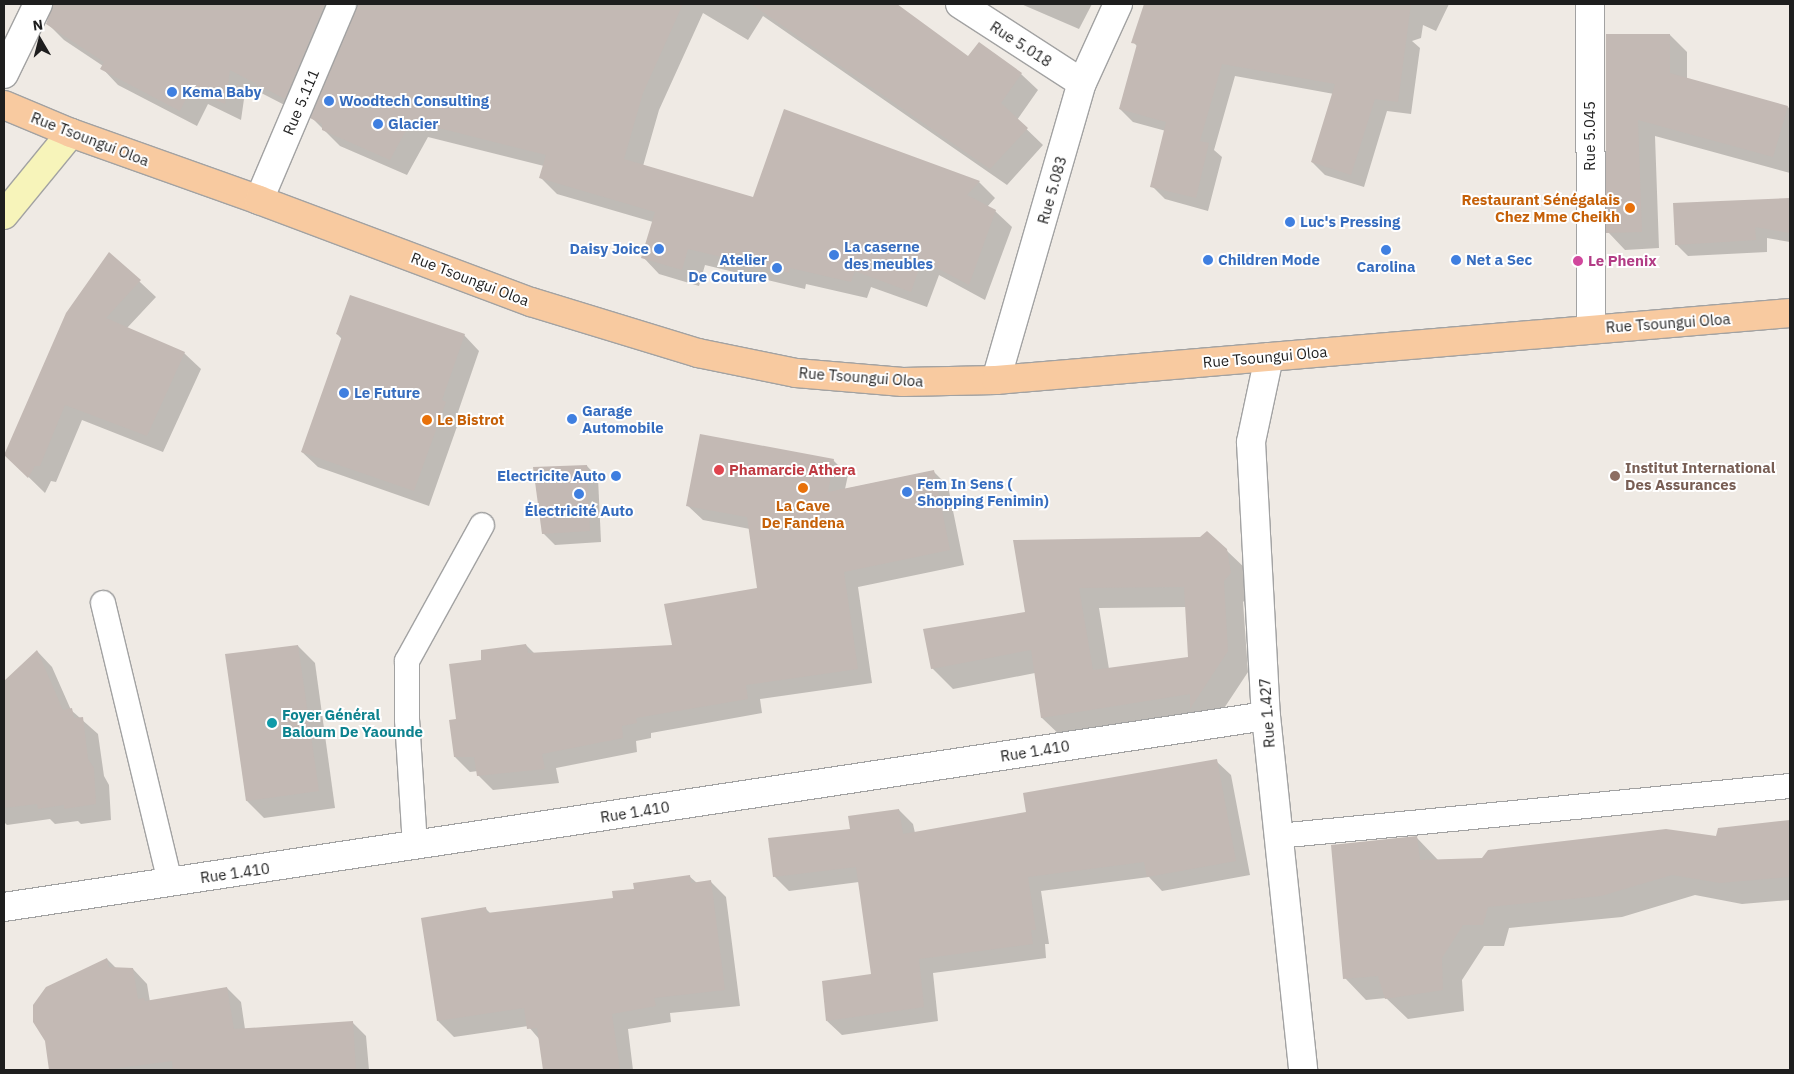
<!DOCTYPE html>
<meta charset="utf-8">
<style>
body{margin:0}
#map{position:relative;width:1794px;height:1074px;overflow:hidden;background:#efeae4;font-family:"IBM Plex Sans",sans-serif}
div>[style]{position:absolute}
.shadow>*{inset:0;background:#0003}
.building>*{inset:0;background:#c3b9b4}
.roads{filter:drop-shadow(1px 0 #a2a2a2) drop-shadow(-1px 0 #a2a2a2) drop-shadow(0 1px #a2a2a2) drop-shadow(0 -1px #a2a2a2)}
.lane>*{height:24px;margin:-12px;padding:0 12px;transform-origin:12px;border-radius:12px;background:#fff}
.street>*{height:28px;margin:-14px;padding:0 14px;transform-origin:14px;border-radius:14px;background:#fff}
.secondary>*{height:28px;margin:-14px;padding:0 14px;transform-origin:14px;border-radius:14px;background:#f7f4ba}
.primary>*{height:28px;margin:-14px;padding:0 14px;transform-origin:14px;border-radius:14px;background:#f8caa0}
.dots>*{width:14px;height:14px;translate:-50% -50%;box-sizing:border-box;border:2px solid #fff;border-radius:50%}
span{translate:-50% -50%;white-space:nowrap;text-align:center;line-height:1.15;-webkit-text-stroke:4px #fff;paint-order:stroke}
.street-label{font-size:15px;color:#1e1e1e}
.shop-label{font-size:15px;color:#366cbe;font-weight:700}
.left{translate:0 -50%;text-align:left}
.right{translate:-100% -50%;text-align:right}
.food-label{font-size:15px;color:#c56008;font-weight:700}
.hotel-label{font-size:15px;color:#b23c85;font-weight:700}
.education-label{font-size:15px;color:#785e54;font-weight:700}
.health-label{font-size:15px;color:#be3a42;font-weight:700}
.culture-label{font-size:15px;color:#0d838f;font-weight:700}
.frame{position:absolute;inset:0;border:5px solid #1e1e1e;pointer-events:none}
.north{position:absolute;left:15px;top:15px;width:50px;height:50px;-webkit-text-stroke:4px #fff;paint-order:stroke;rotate:352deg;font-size:14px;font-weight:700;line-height:20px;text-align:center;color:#1e1e1e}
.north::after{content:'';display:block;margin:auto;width:18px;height:22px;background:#1e1e1e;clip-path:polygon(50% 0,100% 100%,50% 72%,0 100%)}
</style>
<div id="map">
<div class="shadow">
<i style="clip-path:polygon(58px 4px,882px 4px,886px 6px,888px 4px,894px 4px,969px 58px,1021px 74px,1038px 90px,1017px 120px,1043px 145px,1007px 185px,763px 16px,748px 40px,703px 13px,659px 110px,643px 166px,754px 198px,979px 182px,995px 198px,987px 207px,995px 211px,1012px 227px,985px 300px,939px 275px,927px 307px,871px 287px,867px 298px,806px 284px,805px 289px,705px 265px,699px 286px,659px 274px,643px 257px,653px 222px,557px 194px,540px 177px,544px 166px,428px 137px,407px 175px,340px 146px,312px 118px,358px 5px,349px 7px,302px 114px,246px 85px,241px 120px,208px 104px,197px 126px,118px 85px,102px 68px,103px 66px,64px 40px,47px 23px)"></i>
<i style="clip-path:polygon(1021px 4px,1092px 4px,1079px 29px)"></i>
<i style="clip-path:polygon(1163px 4px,1449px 4px,1436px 31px,1423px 25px,1421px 38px,1412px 41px,1420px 48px,1411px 114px,1387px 111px,1364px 187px,1325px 175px,1312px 162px,1334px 94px,1235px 76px,1214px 150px,1222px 157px,1208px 211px,1165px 199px,1152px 186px,1166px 131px,1133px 122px,1120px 109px,1138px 47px,1133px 42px,1161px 9px)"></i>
<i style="clip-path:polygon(1608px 35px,1670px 35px,1687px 52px,1687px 79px,1790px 108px,1790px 173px,1655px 136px,1659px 248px,1625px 250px,1608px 232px)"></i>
<i style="clip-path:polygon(1790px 199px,1790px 242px,1767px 238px,1767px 252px,1688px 256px,1676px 244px,1674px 204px)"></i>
<i style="clip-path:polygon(110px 254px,156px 297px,127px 328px,184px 353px,201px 369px,163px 452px,82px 420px,56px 482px,51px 481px,45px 493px,6px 455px)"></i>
<i style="clip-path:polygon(337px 334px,464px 335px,479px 351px,457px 415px,460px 418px,429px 506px,318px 467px,302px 452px,342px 339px)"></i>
<i style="clip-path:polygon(833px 460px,848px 475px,845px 489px,933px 471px,948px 486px,964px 565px,858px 587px,872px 683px,760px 699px,762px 713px,651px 733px,651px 738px,636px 741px,637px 752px,556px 768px,559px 783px,493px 790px,478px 775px,478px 771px,470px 772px,455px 757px,457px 720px,483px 661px,526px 645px,535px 654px,673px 646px,758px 589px,750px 529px,703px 520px,688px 506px)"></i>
<i style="clip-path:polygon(587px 466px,598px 478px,601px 542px,555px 545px,543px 533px)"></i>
<i style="clip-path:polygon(evenodd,1015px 541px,1226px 550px,1247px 570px,1251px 594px,1243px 602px,1248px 672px,1211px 728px,1063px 738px,1042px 718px,1035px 673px,953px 689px,932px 668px,1026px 613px,1015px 541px,1187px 607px,1189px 658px,1109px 669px,1099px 608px,1187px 607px)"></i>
<i style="clip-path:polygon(298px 646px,315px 663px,335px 808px,264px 818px,247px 801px)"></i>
<i style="clip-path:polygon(37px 651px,52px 667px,71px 710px,98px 734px,104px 776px,109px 785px,111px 820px,81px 824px,78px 821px,55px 824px,50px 819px,7px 825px,4px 822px,4px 683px)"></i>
<i style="clip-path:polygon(1216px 761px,1231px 775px,1250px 875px,1162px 891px,1149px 877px,1041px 891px,1049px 944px,1045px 944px,1046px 958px,933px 973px,938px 1021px,842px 1035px,827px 1021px,872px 975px,859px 882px,789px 891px,774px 876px,852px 830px,899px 810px,913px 824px,915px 833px,1027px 813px)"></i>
<i style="clip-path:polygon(1790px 821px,1790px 900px,1742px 904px,1695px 895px,1622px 917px,1509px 928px,1504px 946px,1484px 946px,1462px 980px,1464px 1011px,1408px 1019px,1386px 998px,1366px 1000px,1345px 978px,1417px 838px,1438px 860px,1482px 859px,1716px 838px,1719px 829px)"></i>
<i style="clip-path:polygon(689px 876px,697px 883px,710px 881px,726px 897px,740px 1006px,670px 1013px,671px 1022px,628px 1029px,633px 1070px,544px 1070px,540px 1040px,528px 1026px,454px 1037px,438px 1021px,486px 909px,491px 914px,615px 899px,636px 890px)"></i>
<i style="clip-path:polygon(107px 959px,116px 968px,133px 969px,147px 984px,150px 1002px,227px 988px,241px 1002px,245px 1029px,352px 1022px,366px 1036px,369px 1070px,56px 1070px,49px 1064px)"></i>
</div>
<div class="building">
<i style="clip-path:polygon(53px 4px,325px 4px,285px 99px,230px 70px,225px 104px,191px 89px,180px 111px,100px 69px,104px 62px,46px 24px)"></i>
<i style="clip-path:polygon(357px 4px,683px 4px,643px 93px,624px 159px,753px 197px,784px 109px,980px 181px,967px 195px,996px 210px,969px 285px,922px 260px,911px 292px,855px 271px,851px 282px,790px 268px,789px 273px,688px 249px,682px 270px,641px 258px,655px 212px,539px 178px,546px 155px,411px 121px,390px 160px,322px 130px,322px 124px,310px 118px)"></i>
<i style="clip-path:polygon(751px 4px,897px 4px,968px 56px,979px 42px,1022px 73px,1001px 103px,1028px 128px,990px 169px)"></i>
<i style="clip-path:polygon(1144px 4px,1411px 4px,1398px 102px,1375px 99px,1351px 175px,1311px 162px,1335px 84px,1222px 64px,1200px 141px,1209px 143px,1196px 198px,1150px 187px,1166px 122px,1119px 109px,1137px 44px,1131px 43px)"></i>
<i style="clip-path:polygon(1606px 34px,1670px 34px,1670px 73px,1788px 106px,1773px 157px,1638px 120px,1642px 232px,1606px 233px)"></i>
<i style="clip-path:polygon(1790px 198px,1790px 233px,1755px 227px,1756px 240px,1675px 245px,1673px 203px)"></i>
<i style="clip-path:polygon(109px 252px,141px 280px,106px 318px,185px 352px,147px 436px,65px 405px,40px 466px,35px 466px,28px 478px,4px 455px,66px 313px)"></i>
<i style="clip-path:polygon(350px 295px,465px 334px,442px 400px,446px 402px,414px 491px,301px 452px,342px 336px,336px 334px)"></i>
<i style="clip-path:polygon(700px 434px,834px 459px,828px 492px,934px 470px,950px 550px,844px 572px,858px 669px,746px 685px,748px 699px,636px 718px,637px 723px,622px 726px,623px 738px,542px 754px,545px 769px,477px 776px,474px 757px,454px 757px,449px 720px,456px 719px,449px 664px,481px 660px,481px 650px,526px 644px,528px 653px,672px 645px,664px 604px,757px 588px,747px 517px,686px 506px)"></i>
<i style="clip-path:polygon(587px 465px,590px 531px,542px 534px,533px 467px)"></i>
<i style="clip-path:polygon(evenodd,1207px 531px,1227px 549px,1231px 573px,1224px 581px,1228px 651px,1190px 709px,1190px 694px,1041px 718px,1031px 650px,931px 669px,923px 629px,1025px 612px,1013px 540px,1200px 537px,1207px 531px,1184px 587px,1188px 657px,1093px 670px,1079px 588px,1184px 587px)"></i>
<i style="clip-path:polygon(298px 645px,319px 791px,246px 801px,225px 654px)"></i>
<i style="clip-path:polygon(37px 650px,63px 710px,72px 708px,74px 718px,83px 717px,88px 759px,94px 768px,96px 804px,64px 809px,64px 805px,38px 809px,37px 804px,4px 808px,4px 681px)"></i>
<i style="clip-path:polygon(1217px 759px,1236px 861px,1147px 877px,1144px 862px,1028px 877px,1036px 930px,1031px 930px,1033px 944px,919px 959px,924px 1007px,826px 1021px,822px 981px,871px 974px,856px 867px,773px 877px,768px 838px,850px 829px,848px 816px,899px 809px,903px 834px,1026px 812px,1023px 793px)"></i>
<i style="clip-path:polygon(1790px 820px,1790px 877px,1720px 883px,1672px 875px,1601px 896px,1488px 907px,1483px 925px,1463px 925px,1442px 958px,1443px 990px,1385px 999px,1378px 976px,1343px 979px,1331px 845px,1417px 836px,1420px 860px,1482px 858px,1488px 850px,1666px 829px,1716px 836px,1718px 828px)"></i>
<i style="clip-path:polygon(690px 875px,691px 883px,711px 880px,725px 990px,654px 998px,656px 1006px,612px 1014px,620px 1070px,543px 1070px,537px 1028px,527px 1029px,524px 1008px,437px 1021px,421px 918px,486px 907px,487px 913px,613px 898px,612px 891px,634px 889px,633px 883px)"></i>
<i style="clip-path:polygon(107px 958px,109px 967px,133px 968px,138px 999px,144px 998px,145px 1001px,227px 987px,234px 1029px,353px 1021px,356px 1070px,173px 1070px,172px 1061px,104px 1070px,49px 1070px,45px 1041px,33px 1022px,33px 1005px,46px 987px)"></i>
</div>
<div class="roads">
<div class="lane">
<i style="left:103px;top:603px;width:287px;rotate:76.5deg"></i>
<i style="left:1278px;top:836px;width:514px;rotate:-5.58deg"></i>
<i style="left:415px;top:846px;width:126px;rotate:-93.6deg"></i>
<i style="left:407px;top:720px;width:59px;rotate:-90deg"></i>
<i style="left:407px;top:661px;width:155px;rotate:-61.1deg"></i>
</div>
<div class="street">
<i style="left:960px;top:4px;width:145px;rotate:32.9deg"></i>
<i style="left:1590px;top:4px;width:325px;rotate:89.8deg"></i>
<i style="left:4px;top:74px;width:78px;rotate:-64.1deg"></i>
<i style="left:259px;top:200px;width:213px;rotate:-67deg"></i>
<i style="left:1269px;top:357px;width:87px;rotate:102deg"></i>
<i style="left:1251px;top:442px;width:274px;rotate:86.9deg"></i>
<i style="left:1266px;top:716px;width:356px;rotate:84deg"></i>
<i style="left:996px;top:380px;width:309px;rotate:-73.9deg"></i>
<i style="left:1082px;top:83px;width:87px;rotate:-65.5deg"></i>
<i style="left:4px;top:907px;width:1276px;rotate:-8.61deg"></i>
</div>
<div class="secondary">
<i style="left:4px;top:215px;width:106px;rotate:-50.7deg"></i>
</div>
<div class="primary">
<i style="left:4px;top:105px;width:73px;rotate:22.7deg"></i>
<i style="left:71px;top:133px;width:200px;rotate:19.6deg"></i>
<i style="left:259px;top:200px;width:290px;rotate:20.6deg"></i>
<i style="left:531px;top:302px;width:175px;rotate:17deg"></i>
<i style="left:698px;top:353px;width:100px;rotate:11.5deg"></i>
<i style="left:796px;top:373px;width:107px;rotate:4.8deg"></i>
<i style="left:903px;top:382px;width:93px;rotate:-1.2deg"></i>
<i style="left:996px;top:380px;width:797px;rotate:-4.82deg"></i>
</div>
</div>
<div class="dots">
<i style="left:172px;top:92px;background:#3f7fe0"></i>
<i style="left:329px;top:101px;background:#3f7fe0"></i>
<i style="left:378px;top:124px;background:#3f7fe0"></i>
<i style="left:1630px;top:208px;background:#e8710a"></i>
<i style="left:1290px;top:222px;background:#3f7fe0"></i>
<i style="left:659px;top:249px;background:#3f7fe0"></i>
<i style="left:1386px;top:250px;background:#3f7fe0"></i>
<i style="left:834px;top:255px;background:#3f7fe0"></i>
<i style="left:1208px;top:260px;background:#3f7fe0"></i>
<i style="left:1456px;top:260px;background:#3f7fe0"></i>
<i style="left:1578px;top:261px;background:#d1479c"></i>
<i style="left:777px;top:268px;background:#3f7fe0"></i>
<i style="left:344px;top:393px;background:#3f7fe0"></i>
<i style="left:572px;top:419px;background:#3f7fe0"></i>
<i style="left:427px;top:420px;background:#e8710a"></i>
<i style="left:719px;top:470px;background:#e0444e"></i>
<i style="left:616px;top:476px;background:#3f7fe0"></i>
<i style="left:1615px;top:476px;background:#8d6e63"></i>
<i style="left:803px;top:488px;background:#e8710a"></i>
<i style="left:907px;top:492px;background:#3f7fe0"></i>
<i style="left:579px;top:494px;background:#3f7fe0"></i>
<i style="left:272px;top:723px;background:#0f9aa8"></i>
</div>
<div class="street-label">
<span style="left:1021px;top:44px;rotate:33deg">Rue 5.018</span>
<span style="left:301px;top:102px;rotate:-67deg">Rue 5.111</span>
<span style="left:1590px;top:136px;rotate:-90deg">Rue 5.045</span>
<span style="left:90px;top:139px;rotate:21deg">Rue Tsoungui Oloa</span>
<span style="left:1052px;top:190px;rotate:-74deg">Rue 5.083</span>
<span style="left:470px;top:279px;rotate:21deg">Rue Tsoungui Oloa</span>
<span style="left:1668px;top:323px;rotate:-4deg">Rue Tsoungui Oloa</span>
<span style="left:1265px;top:357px;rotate:-5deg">Rue Tsoungui Oloa</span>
<span style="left:861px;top:377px;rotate:4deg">Rue Tsoungui Oloa</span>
<span style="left:1267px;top:713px;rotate:-94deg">Rue 1.427</span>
<span style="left:1035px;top:751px;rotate:-9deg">Rue 1.410</span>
<span style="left:635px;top:812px;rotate:-9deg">Rue 1.410</span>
<span style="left:235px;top:873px;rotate:-8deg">Rue 1.410</span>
</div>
<div class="shop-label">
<span class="left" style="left:182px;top:92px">Kema Baby</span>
<span class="left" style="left:339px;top:101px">Woodtech Consulting</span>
<span class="left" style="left:388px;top:124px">Glacier</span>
<span class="left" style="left:1300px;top:222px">Luc's Pressing</span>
<span class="left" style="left:844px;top:255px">La caserne<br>des meubles</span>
<span class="right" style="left:649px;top:249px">Daisy Joice</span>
<span class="right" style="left:767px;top:268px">Atelier<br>De Couture</span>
<span class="left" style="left:1218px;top:260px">Children Mode</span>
<span class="left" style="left:1466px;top:260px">Net a Sec</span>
<span style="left:1386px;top:267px">Carolina</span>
<span class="left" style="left:354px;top:393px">Le Future</span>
<span class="left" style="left:582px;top:419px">Garage<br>Automobile</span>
<span class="right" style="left:606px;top:476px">Electricite Auto</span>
<span class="left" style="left:917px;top:492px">Fem In Sens (<br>Shopping Fenimin)</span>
<span style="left:579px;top:511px">Électricité Auto</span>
</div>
<div class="food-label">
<span class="right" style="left:1620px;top:208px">Restaurant Sénégalais<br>Chez Mme Cheikh</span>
<span class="left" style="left:437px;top:420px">Le Bistrot</span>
<span style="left:803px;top:514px">La Cave<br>De Fandena</span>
</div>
<div class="hotel-label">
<span class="left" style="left:1588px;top:261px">Le Phenix</span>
</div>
<div class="education-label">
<span class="left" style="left:1625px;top:476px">Institut International<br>Des Assurances</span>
</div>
<div class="health-label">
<span class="left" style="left:729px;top:470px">Phamarcie Athera</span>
</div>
<div class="culture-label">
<span class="left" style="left:282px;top:723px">Foyer Général<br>Baloum De Yaounde</span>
</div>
<div class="frame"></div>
<div class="north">N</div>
</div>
